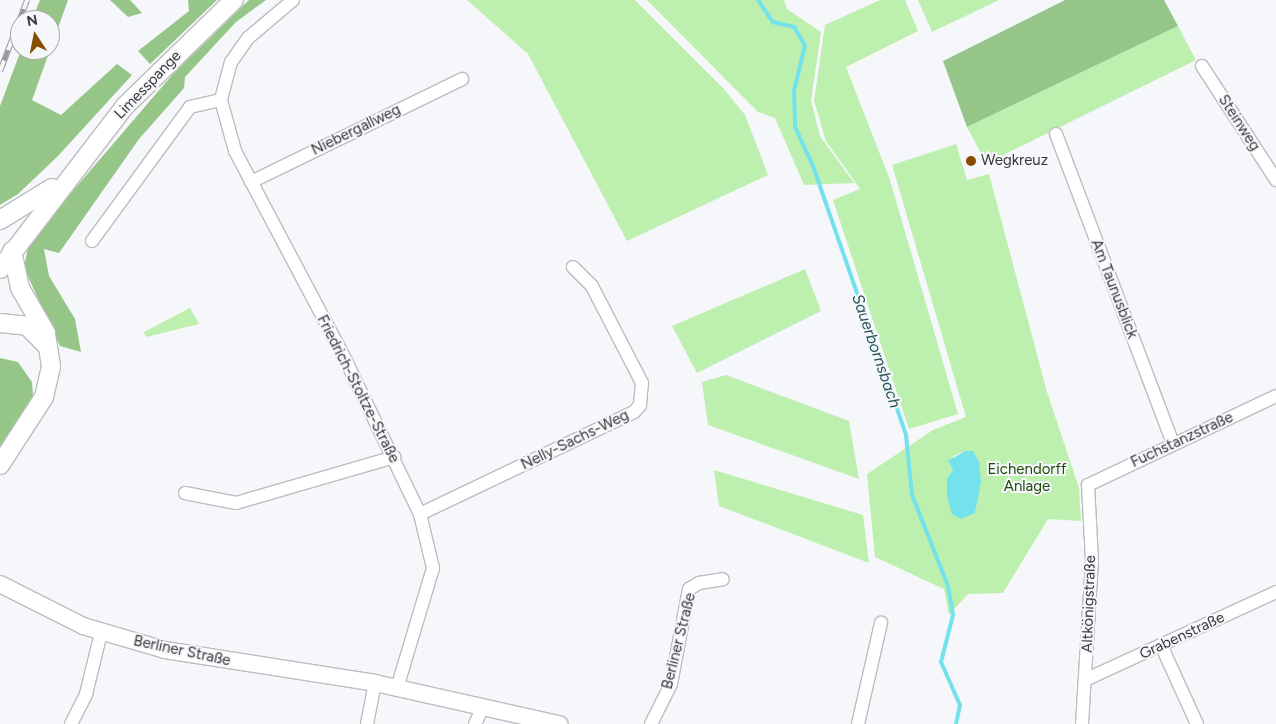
<!DOCTYPE html>
<meta charset="utf-8">
<style>
body{margin:0}
#map{position:relative;width:1276px;height:724px;overflow:hidden;background:#f6f7fa;font-family:Figtree,sans-serif}
div>[style]{position:absolute}
.green>*{inset:0;background:#bdefae}
.forest>*{inset:0;background:#95c687}
.water>*{inset:0;background:#74e2ec}
.stream>*{height:4px;margin:-2px;padding:0 2px;transform-origin:2px;border-radius:2px;background:#74e2ec}
.roads{filter:drop-shadow(1px 0 #bbbdbf) drop-shadow(-1px 0 #bbbdbf) drop-shadow(0 1px #bbbdbf) drop-shadow(0 -1px #bbbdbf)}
.minor>*{height:12px;margin:-6px;padding:0 6px;transform-origin:6px;border-radius:6px;background:#fff}
.tertiary>*{height:16px;margin:-8px;padding:0 8px;transform-origin:8px;border-radius:8px;background:#fff}
.secondary>*{height:18px;margin:-9px;padding:0 9px;transform-origin:9px;border-radius:9px;background:#fff}
.rail>*{height:5.5px;margin-top:-2.75px;transform-origin:0;background:repeating-linear-gradient(90deg,#f6f7fa 0 11px,#97989a 0 22px);box-sizing:border-box;border-block:1px solid #97989a}
.dots>*{width:14px;height:14px;translate:-50% -50%;box-sizing:border-box;border:2px solid #f6f7fa;border-radius:50%}
span{translate:-50% -50%;white-space:nowrap;text-align:center;line-height:1.15;-webkit-text-stroke:4px #f6f7fa;paint-order:stroke}
.street-label{font-size:15px;color:#373839}
.poi-label{font-size:15px;color:#373839}
.left{translate:0 -50%;text-align:left}
.park-label{font-size:15px;color:#1e4c0b}
.water-label{font-size:16px;color:#235458;font-style:italic}
.north{position:absolute;left:10px;top:10px;width:50px;height:50px;box-sizing:border-box;background:#f6f7fa;border:1px solid #aaabad;border-radius:50%;rotate:349deg;font-size:14px;font-weight:700;line-height:20px;text-align:center;color:#373839}
.north::after{content:'';display:block;margin:auto;width:18px;height:22px;background:#874d01;clip-path:polygon(50% 0,100% 100%,50% 72%,0 100%)}
</style>
<div id="map">
<div class="green">
<i style="clip-path:polygon(467px 0,635px 0,723px 88px,745px 115px,768px 175px,627px 241px,528px 54px)"></i>
<i style="clip-path:polygon(647px 0,784px 0,787px 9px,821px 32px,811px 101px,820px 136px,854px 183px,804px 185px,775px 118px,758px 112px)"></i>
<i style="clip-path:polygon(880px 0,905px 0,918px 31px,846px 67px,890px 180px,958px 414px,909px 429px,833px 200px,860px 189px,826px 141px,814px 101px,825px 25px)"></i>
<i style="clip-path:polygon(918px 0,999px 0,932px 32px)"></i>
<i style="clip-path:polygon(1178px 26px,1196px 60px,995px 159px,984px 159px,967px 127px)"></i>
<i style="clip-path:polygon(evenodd,956px 144px,967px 180px,989px 174px,1047px 392px,1079px 488px,1081px 521px,1048px 519px,1003px 593px,968px 594px,949px 615px,944px 589px,875px 557px,867px 474px,933px 430px,966px 417px,892px 165px,956px 144px,965px 451px,973px 451px,978px 493px,975px 513px,947px 478px,953px 470px,953px 456px,965px 451px)"></i>
<i style="clip-path:polygon(805px 269px,821px 311px,697px 373px,672px 326px)"></i>
<i style="clip-path:polygon(190px 308px,199px 324px,146px 337px,144px 332px)"></i>
<i style="clip-path:polygon(726px 375px,849px 421px,859px 479px,708px 425px,702px 382px)"></i>
<i style="clip-path:polygon(714px 470px,863px 515px,869px 563px,719px 506px)"></i>
</div>
<div class="forest">
<i style="clip-path:polygon(40px 0,68px 0,50px 50px,50px 20px,32px 20px)"></i>
<i style="clip-path:polygon(110px 0,130px 0,142px 13px,128px 17px)"></i>
<i style="clip-path:polygon(188px 0,217px 0,150px 64px,138px 51px,189px 11px)"></i>
<i style="clip-path:polygon(249px 0,266px 0,236px 22px,185px 77px,184px 88px,139px 139px,59px 253px,44px 249px,49px 276px,75px 319px,81px 352px,60px 346px,24px 268px,29px 242px,173px 74px)"></i>
<i style="clip-path:polygon(1065px 0,1164px 0,1178px 26px,967px 127px,943px 61px)"></i>
<i style="clip-path:polygon(21px 50px,50px 50px,32px 100px,61px 115px,117px 64px,132px 75px,58px 156px,18px 194px,0 205px,0 106px)"></i>
<i style="clip-path:polygon(0 358px,18px 362px,32px 382px,33px 394px,22px 426px,0 457px)"></i>
</div>
<div class="water">
<i style="clip-path:polygon(965px 451px,973px 451px,979px 462px,981px 482px,975px 513px,961px 519px,952px 514px,947px 497px,947px 478px,953px 470px,948px 461px)"></i>
</div>
<div class="stream">
<i style="left:758px;top:0;width:27px;rotate:56deg"></i>
<i style="left:773px;top:22px;width:22px;rotate:13deg"></i>
<i style="left:794px;top:27px;width:21px;rotate:59deg"></i>
<i style="left:805px;top:45px;width:47px;rotate:103.4deg"></i>
<i style="left:794px;top:91px;width:36px;rotate:88deg"></i>
<i style="left:795px;top:127px;width:43px;rotate:65.2deg"></i>
<i style="left:813px;top:166px;width:285px;rotate:70.9deg"></i>
<i style="left:906px;top:435px;width:60px;rotate:84.3deg"></i>
<i style="left:912px;top:495px;width:98px;rotate:68.4deg"></i>
<i style="left:948px;top:586px;width:29px;rotate:80deg"></i>
<i style="left:953px;top:615px;width:49px;rotate:104.3deg"></i>
<i style="left:941px;top:662px;width:47px;rotate:66.2deg"></i>
<i style="left:960px;top:705px;width:19px;rotate:102deg"></i>
</div>
<div class="roads">
<div class="minor">
<i style="left:293px;top:0;width:59px;rotate:139.8deg"></i>
<i style="left:248px;top:38px;width:29px;rotate:125deg"></i>
<i style="left:231px;top:62px;width:39px;rotate:105deg"></i>
<i style="left:221px;top:100px;width:53px;rotate:74.6deg"></i>
<i style="left:235px;top:151px;width:238px;rotate:62.1deg"></i>
<i style="left:346px;top:361px;width:170px;rotate:64.2deg"></i>
<i style="left:420px;top:514px;width:56px;rotate:76.5deg"></i>
<i style="left:433px;top:568px;width:125px;rotate:106.7deg"></i>
<i style="left:1202px;top:66px;width:136px;rotate:57deg"></i>
<i style="left:1056px;top:134px;width:331px;rotate:69.3deg"></i>
<i style="left:251px;top:182px;width:235px;rotate:-26deg"></i>
<i style="left:92px;top:241px;width:166px;rotate:-53.8deg"></i>
<i style="left:190px;top:107px;width:32px;rotate:-13deg"></i>
<i style="left:185px;top:493px;width:52px;rotate:11.1deg"></i>
<i style="left:236px;top:503px;width:165px;rotate:-16.2deg"></i>
<i style="left:420px;top:514px;width:237px;rotate:-25.5deg"></i>
<i style="left:634px;top:412px;width:9px;rotate:-49deg"></i>
<i style="left:640px;top:405px;width:22px;rotate:-85deg"></i>
<i style="left:642px;top:383px;width:109px;rotate:-117.3deg"></i>
<i style="left:592px;top:286px;width:27px;rotate:-135deg"></i>
<i style="left:1161px;top:645px;width:87px;rotate:65.5deg"></i>
<i style="left:1087px;top:679px;width:208px;rotate:-24.7deg"></i>
<i style="left:71px;top:724px;width:34px;rotate:-63deg"></i>
<i style="left:86px;top:694px;width:63px;rotate:-76.2deg"></i>
<i style="left:367px;top:724px;width:42px;rotate:-79deg"></i>
<i style="left:475px;top:724px;width:17px;rotate:-65deg"></i>
<i style="left:651px;top:724px;width:45px;rotate:-63.4deg"></i>
<i style="left:671px;top:684px;width:97px;rotate:-79.3deg"></i>
<i style="left:689px;top:589px;width:12px;rotate:-31deg"></i>
<i style="left:699px;top:583px;width:24px;rotate:-9deg"></i>
<i style="left:858px;top:724px;width:104px;rotate:-77.2deg"></i>
<i style="left:1082px;top:724px;width:163px;rotate:-86.5deg"></i>
<i style="left:1092px;top:561px;width:76px;rotate:-93deg"></i>
<i style="left:1088px;top:485px;width:208px;rotate:-25.3deg"></i>
</div>
<div class="tertiary">
<i style="left:0;top:584px;width:93px;rotate:26.8deg"></i>
<i style="left:83px;top:626px;width:85px;rotate:16.3deg"></i>
<i style="left:165px;top:650px;width:213px;rotate:8.9deg"></i>
<i style="left:375px;top:683px;width:189px;rotate:12.6deg"></i>
</div>
<div class="secondary">
<i style="left:0;top:220px;width:61px;rotate:-31.6deg"></i>
<i style="left:0;top:269px;width:205px;rotate:-52.5deg"></i>
<i style="left:125px;top:106px;width:152px;rotate:-44.2deg"></i>
<i style="left:0;top:323px;width:27px;rotate:6deg"></i>
<i style="left:27px;top:326px;width:27px;rotate:45deg"></i>
<i style="left:0;top:465px;width:81px;rotate:-57.1deg"></i>
<i style="left:44px;top:397px;width:32px;rotate:-77deg"></i>
<i style="left:51px;top:366px;width:33px;rotate:-99deg"></i>
<i style="left:46px;top:333px;width:52px;rotate:-120deg"></i>
<i style="left:20px;top:288px;width:38px;rotate:-102deg"></i>
</div>
</div>
<div class="rail">
<i style="left:0;top:71px;width:76px;rotate:-69.2deg"></i>
</div>
<div class="dots">
<i style="left:971px;top:161px;background:#874d01"></i>
</div>
<div class="street-label">
<span style="left:148px;top:85px;rotate:-46deg">Limesspange</span>
<span style="left:1239px;top:123px;rotate:57deg">Steinweg</span>
<span style="left:356px;top:130px;rotate:-26deg">Niebergallweg</span>
<span style="left:1114px;top:289px;rotate:69deg">Am Taunusblick</span>
<span style="left:358px;top:389px;rotate:63deg">Friedrich-Stoltze-Straße</span>
<span style="left:575px;top:440px;rotate:-26deg">Nelly-Sachs-Weg</span>
<span style="left:1182px;top:440px;rotate:-25deg">Fuchstanzstraße</span>
<span style="left:1089px;top:604px;rotate:-88deg">Altkönigstraße</span>
<span style="left:1182px;top:636px;rotate:-25deg">Grabenstraße</span>
<span style="left:679px;top:641px;rotate:-76deg">Berliner Straße</span>
<span style="left:182px;top:651px;rotate:12deg">Berliner Straße</span>
</div>
<div class="poi-label">
<span class="left" style="left:981px;top:161px">Wegkreuz</span>
</div>
<div class="park-label">
<span style="left:1027px;top:478px">Eichendorff<br>Anlage</span>
</div>
<div class="water-label">
<span style="left:876px;top:351px;rotate:71deg">Sauerbornsbach</span>
</div>
<div class="north">N</div>
</div>
